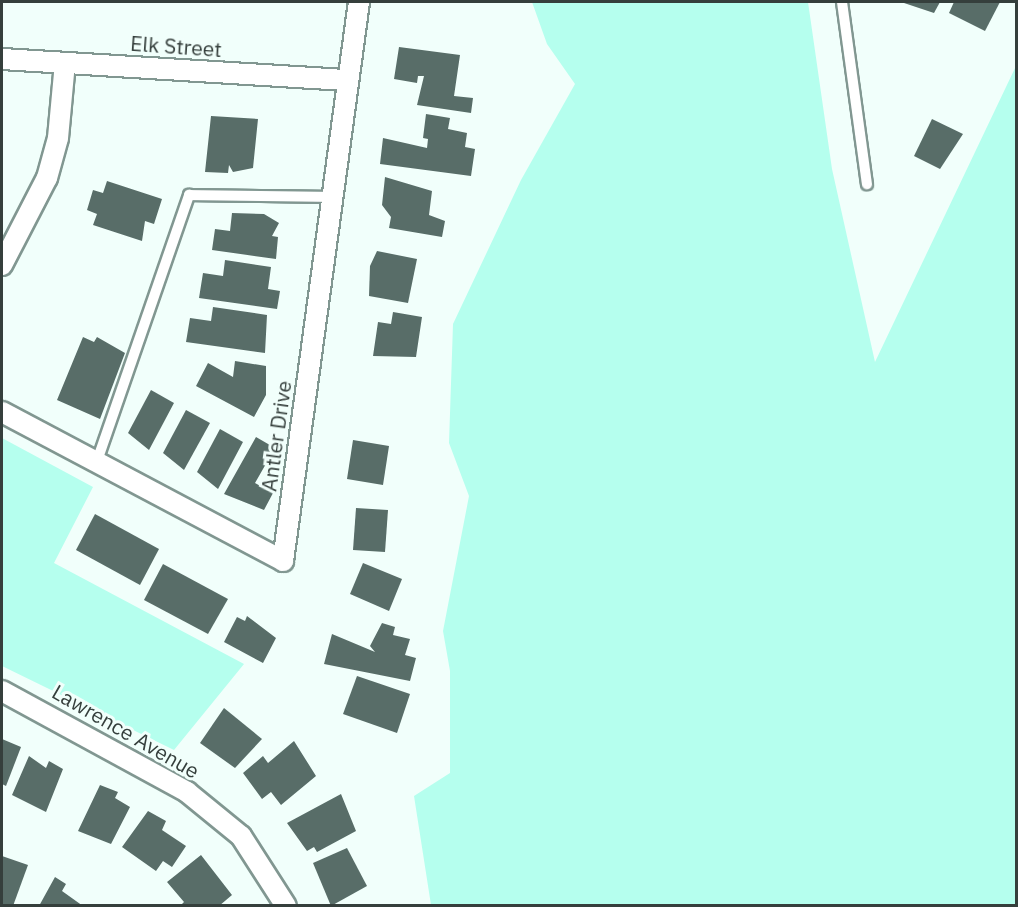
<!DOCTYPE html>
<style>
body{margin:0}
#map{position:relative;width:1018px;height:907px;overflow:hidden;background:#f1fffb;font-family:"IBM Plex Sans",sans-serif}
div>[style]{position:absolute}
.green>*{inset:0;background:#b5ffee}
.building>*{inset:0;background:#586d68}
.roads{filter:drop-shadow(2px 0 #819791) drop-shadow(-2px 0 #819791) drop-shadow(0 2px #819791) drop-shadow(0 -2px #819791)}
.lane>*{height:10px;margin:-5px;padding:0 5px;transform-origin:5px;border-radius:5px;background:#fff}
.street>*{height:20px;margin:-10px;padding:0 10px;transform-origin:10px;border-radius:10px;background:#fff}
span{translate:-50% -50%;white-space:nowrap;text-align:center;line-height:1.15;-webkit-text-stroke:6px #f1fffb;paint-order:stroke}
.street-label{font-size:21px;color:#353f3c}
.frame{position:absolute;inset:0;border:3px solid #353f3c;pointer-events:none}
</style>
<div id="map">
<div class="green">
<i style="clip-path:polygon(532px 2px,808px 2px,832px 169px,875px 362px,1016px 66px,1016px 905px,431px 905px,414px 796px,450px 773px,450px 671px,443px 631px,469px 496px,449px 443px,453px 324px,521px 180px,575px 84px,547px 44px)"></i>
<i style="clip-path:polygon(2px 438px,93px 487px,54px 563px,244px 664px,174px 750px,2px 666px)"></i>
</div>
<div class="building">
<i style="clip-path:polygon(901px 2px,940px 2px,934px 13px)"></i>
<i style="clip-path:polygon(954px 2px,1000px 2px,985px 31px,949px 13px)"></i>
<i style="clip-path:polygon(399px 47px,460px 55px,454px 96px,473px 98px,471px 113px,417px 105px,424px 76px,418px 76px,417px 83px,394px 79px)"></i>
<i style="clip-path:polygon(426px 114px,450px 118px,448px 129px,467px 133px,465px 147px,475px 149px,471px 176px,380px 164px,383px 138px,427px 148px,428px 139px,423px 138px)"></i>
<i style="clip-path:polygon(211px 116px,258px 119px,253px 168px,233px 172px,229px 165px,228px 173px,205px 172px)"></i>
<i style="clip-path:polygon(932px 119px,963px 134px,940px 169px,914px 156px)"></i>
<i style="clip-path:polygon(385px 177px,432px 191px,429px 215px,445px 221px,442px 237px,389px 228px,391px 217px,382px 205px)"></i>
<i style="clip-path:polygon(107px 181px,162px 199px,154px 224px,145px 221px,142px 241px,93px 225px,97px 214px,87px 210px,93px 190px,103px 193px)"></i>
<i style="clip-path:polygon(232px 213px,264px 214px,279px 223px,272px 236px,278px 237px,276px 259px,212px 250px,215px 229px,230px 231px)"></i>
<i style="clip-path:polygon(377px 251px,417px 259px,408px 303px,369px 296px,370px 266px)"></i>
<i style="clip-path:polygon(225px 260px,271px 267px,268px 289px,280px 291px,277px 309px,199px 298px,203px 273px,223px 276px)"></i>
<i style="clip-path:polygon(213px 307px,267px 315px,265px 353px,186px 342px,190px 318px,211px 321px)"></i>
<i style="clip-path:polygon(393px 312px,422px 317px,416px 357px,373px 356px,378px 322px,391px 324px)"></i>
<i style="clip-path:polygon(83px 337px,94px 342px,97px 337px,125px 353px,100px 419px,57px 400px)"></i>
<i style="clip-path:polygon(235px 361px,266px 366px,266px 395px,254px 417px,196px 386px,208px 363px,233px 377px)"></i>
<i style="clip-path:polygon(151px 390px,174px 403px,149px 450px,128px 433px)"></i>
<i style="clip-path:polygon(186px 410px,210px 423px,184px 470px,163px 453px)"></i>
<i style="clip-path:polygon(220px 429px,243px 442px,218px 489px,197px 472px)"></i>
<i style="clip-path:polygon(256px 437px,275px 448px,255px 483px,273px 493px,264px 510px,224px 494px)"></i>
<i style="clip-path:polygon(353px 440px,389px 446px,383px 485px,347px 479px)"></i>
<i style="clip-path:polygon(356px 508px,388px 510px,385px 552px,353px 550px)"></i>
<i style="clip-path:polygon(95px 514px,159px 549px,140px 585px,76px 550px)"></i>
<i style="clip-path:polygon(363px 563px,402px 579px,389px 611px,350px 594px)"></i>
<i style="clip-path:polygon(163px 564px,228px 599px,208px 634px,144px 600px)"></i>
<i style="clip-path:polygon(247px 616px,276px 638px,263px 663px,224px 642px,237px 617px,245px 621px)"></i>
<i style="clip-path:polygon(382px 623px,395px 627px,393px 635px,410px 639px,405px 655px,416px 658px,410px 681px,324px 664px,332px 634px,375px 652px,370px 646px)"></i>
<i style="clip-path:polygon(357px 676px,410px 694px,397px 733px,343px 714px)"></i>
<i style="clip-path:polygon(224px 708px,262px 739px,235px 768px,200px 743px)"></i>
<i style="clip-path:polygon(2px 739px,21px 747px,6px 786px,2px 784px)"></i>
<i style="clip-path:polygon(294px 741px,316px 776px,281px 805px,271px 792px,262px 799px,243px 773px,263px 756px,268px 763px)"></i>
<i style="clip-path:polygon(29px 756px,46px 768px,49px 761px,63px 769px,46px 812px,12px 795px)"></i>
<i style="clip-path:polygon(100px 785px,118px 792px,115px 798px,130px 807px,111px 844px,78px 831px)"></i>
<i style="clip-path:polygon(341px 794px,356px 831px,317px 852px,314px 847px,307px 851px,287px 823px)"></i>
<i style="clip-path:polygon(148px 811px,166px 821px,162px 830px,186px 846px,172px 867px,163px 861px,156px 871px,122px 847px)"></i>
<i style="clip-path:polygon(347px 848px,367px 886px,331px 906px,313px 863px)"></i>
<i style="clip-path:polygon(201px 855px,232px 895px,219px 906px,180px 906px,184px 902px,167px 882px)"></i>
<i style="clip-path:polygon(2px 856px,28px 865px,13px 906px,2px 906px)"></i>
<i style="clip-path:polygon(55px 877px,66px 884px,62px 891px,83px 906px,39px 906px)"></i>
</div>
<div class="roads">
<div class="lane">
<i style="left:842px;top:2px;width:184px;rotate:82.2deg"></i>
<i style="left:96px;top:464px;width:285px;rotate:-70.9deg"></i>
<i style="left:189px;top:195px;width:143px;rotate:0.8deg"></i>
</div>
<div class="street">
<i style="left:2px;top:59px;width:347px;rotate:3.5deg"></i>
<i style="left:2px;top:265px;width:98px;rotate:-62.7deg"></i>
<i style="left:47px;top:178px;width:41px;rotate:-74.6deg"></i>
<i style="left:58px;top:138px;width:75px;rotate:-84.7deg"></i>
<i style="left:2px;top:412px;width:318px;rotate:27.9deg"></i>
<i style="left:283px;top:561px;width:564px;rotate:-82.26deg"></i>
<i style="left:2px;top:691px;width:211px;rotate:28.6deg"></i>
<i style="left:187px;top:792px;width:70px;rotate:39.2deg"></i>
<i style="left:241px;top:836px;width:83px;rotate:57.3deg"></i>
</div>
</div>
<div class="street-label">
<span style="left:176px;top:46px;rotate:4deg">Elk Street</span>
<span style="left:276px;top:436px;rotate:-82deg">Antler Drive</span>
<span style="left:126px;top:731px;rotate:30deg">Lawrence Avenue</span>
</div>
<div class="frame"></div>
</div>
